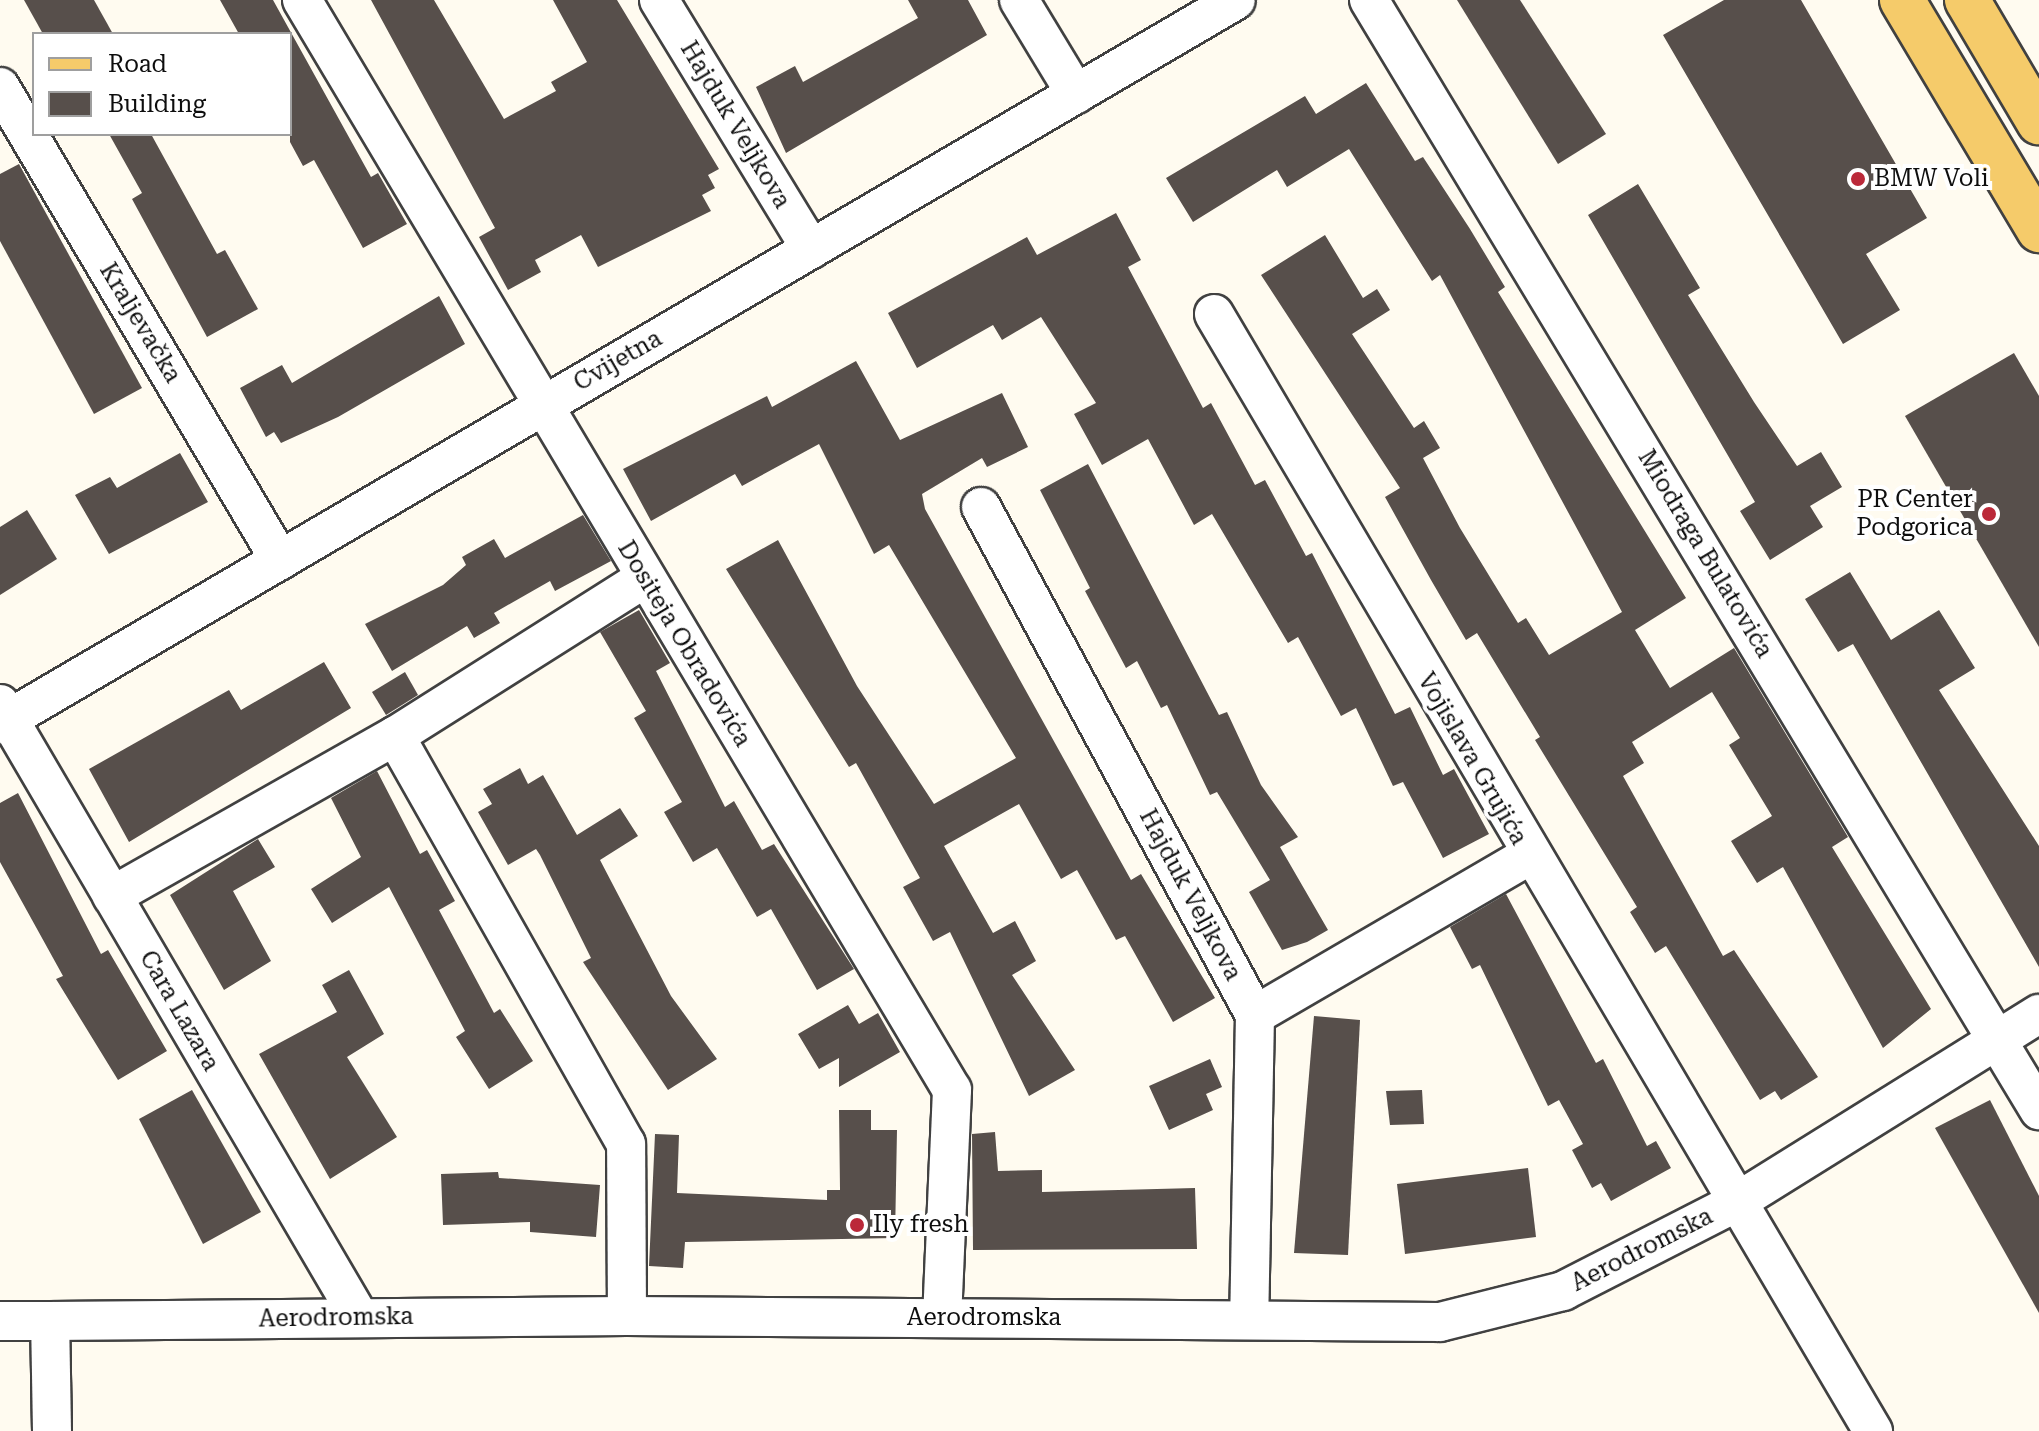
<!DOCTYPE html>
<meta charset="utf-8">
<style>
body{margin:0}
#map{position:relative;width:2039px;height:1431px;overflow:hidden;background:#fffbf0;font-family:"Roboto Serif",serif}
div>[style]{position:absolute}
.building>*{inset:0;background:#574f4b}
.roads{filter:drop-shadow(2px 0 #414141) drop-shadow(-2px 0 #414141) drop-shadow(0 2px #414141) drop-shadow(0 -2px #414141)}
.minor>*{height:38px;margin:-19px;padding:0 19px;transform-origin:19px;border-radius:19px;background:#fff}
.major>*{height:44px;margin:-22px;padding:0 22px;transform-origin:22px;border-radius:22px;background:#f5cb6a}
.dots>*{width:22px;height:22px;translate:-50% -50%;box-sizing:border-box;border:4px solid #fff;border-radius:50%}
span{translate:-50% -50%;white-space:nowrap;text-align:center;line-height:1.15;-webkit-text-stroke:8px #fff;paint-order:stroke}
.street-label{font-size:24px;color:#0e0e0e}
.poi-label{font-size:24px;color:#0e0e0e}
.left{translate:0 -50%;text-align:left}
.right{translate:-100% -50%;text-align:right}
.legend{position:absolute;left:32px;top:32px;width:260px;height:104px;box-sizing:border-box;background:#fff;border:2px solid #9f9f9f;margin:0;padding:10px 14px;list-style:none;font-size:24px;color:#0e0e0e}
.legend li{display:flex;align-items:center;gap:16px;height:40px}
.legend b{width:40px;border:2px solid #9f9f9f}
</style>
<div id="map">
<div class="building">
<i style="clip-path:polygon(24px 0,94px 0,113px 34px,43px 34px)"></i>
<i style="clip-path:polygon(220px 0,273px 0,371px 177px,378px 173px,407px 224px,363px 248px,314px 160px,303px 166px,290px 142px,290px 34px,239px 34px)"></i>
<i style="clip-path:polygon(371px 0,434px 0,504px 119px,556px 91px,551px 82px,587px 62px,553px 0,617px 0,719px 169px,708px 175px,715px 188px,702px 195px,711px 211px,598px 267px,581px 235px,535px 260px,541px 272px,508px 290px,479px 237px,495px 228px)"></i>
<i style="clip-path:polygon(908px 0,968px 0,987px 35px,786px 153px,756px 87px,795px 66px,803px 82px,918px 18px)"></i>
<i style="clip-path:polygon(1457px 0,1520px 0,1606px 134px,1558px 164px)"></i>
<i style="clip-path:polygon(1724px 0,1801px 0,1927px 218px,1866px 254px,1900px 310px,1843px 344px,1663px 35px)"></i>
<i style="clip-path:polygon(1366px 83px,1415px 161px,1423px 157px,1470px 229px,1505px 287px,1498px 292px,1686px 598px,1635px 630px,1670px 688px,1734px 648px,1848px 837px,1832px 847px,1931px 1009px,1883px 1048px,1783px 867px,1757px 883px,1731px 841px,1772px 816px,1729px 745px,1740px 738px,1712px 692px,1632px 742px,1644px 763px,1623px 776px,1723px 956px,1734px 950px,1818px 1077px,1781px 1100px,1775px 1091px,1760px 1100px,1666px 946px,1655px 953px,1630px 912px,1637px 907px,1535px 740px,1540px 737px,1477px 633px,1466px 640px,1431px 580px,1385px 497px,1400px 488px,1261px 275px,1325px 235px,1363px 298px,1377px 289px,1390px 310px,1352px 334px,1414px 428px,1424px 421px,1440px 448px,1423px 458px,1460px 528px,1518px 623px,1526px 618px,1549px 655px,1622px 612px,1440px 275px,1432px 281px,1349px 149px,1287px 187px,1277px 170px,1193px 222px,1166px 178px,1305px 96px,1316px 114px)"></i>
<i style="clip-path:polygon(109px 134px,151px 134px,217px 254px,225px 250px,258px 309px,207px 337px,132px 199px,142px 193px)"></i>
<i style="clip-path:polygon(19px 164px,142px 388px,94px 414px,0 241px,0 174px)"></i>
<i style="clip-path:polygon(1638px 184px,1700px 288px,1688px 295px,1754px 402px,1797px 466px,1821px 452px,1842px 487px,1810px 506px,1823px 527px,1770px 560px,1740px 511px,1755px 502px,1588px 215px)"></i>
<i style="clip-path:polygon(1116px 213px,1141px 260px,1128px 267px,1203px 408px,1211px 403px,1255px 485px,1265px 480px,1306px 556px,1312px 553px,1395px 714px,1410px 707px,1443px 775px,1454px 769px,1489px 834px,1443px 858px,1403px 782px,1393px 786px,1356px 708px,1341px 716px,1298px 637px,1288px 643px,1212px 514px,1194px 525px,1148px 439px,1102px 465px,1074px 414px,1096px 403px,1041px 317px,1002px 340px,993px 325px,917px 368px,888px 313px,1027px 237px,1037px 255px)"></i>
<i style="clip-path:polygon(439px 296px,465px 344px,338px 417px,281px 443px,274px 432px,266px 437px,240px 388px,282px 365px,292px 383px)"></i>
<i style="clip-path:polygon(2014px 353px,2039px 396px,2039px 647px,1905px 416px)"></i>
<i style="clip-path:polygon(856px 361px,900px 440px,1002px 393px,1028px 447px,987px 467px,982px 458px,922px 494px,925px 509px,1131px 880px,1141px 874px,1215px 998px,1173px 1022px,1125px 936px,1116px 940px,1077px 870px,1061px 879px,1019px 804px,944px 846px,993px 933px,1015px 921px,1036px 961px,1012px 975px,1075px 1070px,1029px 1096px,950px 932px,933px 941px,903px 887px,920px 878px,856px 763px,849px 767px,726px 569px,778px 540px,857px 686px,934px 804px,1016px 758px,889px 545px,874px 554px,819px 444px,742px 486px,735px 474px,651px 521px,623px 469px,767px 396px,772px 407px)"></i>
<i style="clip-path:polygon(180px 453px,208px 502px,109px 554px,75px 495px,110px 477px,117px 488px)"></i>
<i style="clip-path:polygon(1088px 464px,1219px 715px,1227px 712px,1261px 785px,1298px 837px,1280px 847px,1328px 930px,1307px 942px,1282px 950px,1249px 892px,1270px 880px,1217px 792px,1210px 795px,1167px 705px,1161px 708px,1137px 661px,1126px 668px,1085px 591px,1090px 588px,1040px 490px)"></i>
<i style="clip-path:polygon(27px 510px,57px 559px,0 595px,0 527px)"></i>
<i style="clip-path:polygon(583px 515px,611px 561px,555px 591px,550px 581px,494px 613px,500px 623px,474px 638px,467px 626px,392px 671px,365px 624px,443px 585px,466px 565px,462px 557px,494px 539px,505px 558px)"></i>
<i style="clip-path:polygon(1850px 572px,1891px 640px,1939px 610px,1975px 668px,1939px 690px,2039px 846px,2039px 967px,1853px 644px,1838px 652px,1805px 599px)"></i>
<i style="clip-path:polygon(639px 610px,670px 663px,656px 671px,725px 807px,734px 801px,762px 850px,774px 844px,854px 969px,817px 990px,771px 909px,757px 917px,717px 848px,693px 862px,664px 812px,682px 802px,634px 718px,646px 711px,600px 632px)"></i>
<i style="clip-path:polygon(324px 662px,351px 708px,129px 842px,89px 769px,229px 690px,241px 710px)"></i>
<i style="clip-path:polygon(405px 672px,418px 695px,386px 715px,372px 692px)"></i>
<i style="clip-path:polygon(520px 768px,528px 784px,543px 775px,577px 835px,620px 808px,638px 836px,600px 860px,671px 996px,717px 1059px,668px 1090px,583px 962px,591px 958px,540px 855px,536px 849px,508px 865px,478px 812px,492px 804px,483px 789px)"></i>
<i style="clip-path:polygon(377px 771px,420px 854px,427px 850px,455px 901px,439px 910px,494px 1013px,500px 1009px,533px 1061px,489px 1089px,456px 1037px,465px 1031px,389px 887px,332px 923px,311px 889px,361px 857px,331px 798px)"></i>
<i style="clip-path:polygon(18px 793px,101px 954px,108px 950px,167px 1051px,118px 1080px,56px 979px,63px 976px,0 862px,0 803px)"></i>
<i style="clip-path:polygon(258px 839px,275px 867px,233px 891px,271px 961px,224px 990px,170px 895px)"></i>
<i style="clip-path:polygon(1506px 894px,1596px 1063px,1603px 1059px,1647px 1146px,1656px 1141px,1671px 1168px,1611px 1201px,1601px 1183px,1592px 1188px,1572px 1150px,1583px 1144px,1559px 1100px,1548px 1106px,1480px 965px,1472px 969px,1450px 927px)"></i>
<i style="clip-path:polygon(349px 970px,384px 1034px,347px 1057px,397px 1137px,330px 1179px,259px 1054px,337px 1012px,322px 985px)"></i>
<i style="clip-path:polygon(848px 1005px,859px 1024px,878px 1013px,900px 1052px,839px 1087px,839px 1058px,819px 1069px,798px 1034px)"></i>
<i style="clip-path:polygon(1314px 1016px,1360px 1020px,1348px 1255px,1294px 1253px)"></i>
<i style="clip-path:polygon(1210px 1059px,1222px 1087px,1206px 1094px,1213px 1110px,1169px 1130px,1149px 1086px)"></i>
<i style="clip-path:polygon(192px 1090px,261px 1212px,203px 1244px,139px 1119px)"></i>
<i style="clip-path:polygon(1422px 1090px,1424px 1124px,1390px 1125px,1386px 1091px)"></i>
<i style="clip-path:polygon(1990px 1100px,2039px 1196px,2039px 1313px,1935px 1128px)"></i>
<i style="clip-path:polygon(839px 1110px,871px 1110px,871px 1130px,897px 1130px,895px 1238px,685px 1242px,683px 1268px,649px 1266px,655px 1134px,679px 1135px,677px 1193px,827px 1200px,827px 1190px,840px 1190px)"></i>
<i style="clip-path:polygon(995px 1132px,998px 1171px,1042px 1170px,1042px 1192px,1195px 1188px,1197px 1249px,973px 1250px,972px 1134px)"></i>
<i style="clip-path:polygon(1528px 1168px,1536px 1237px,1405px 1254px,1397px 1184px)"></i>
<i style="clip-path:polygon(498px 1172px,499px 1178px,600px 1185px,596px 1237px,530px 1232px,530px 1222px,443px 1225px,441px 1174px)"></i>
</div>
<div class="roads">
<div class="minor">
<i style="left:302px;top:0;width:1269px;rotate:59.19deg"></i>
<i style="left:952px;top:1090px;width:228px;rotate:92.5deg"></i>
<i style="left:659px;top:0;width:292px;rotate:58.6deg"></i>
<i style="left:1019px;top:0;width:110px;rotate:58.8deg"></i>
<i style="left:1369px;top:0;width:1297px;rotate:58.88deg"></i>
<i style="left:0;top:87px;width:550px;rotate:59.38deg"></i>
<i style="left:1214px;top:314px;width:1297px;rotate:59.46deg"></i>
<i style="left:981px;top:507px;width:577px;rotate:61.66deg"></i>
<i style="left:1255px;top:1015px;width:303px;rotate:91.1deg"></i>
<i style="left:0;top:704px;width:710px;rotate:59.64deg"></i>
<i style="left:0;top:724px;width:1432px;rotate:-30.36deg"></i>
<i style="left:112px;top:896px;width:325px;rotate:-29.5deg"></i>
<i style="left:1255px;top:1015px;width:316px;rotate:-30.2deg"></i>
<i style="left:627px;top:1316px;width:172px;rotate:-90.3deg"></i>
<i style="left:626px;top:1144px;width:469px;rotate:-119.5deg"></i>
<i style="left:395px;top:736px;width:296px;rotate:-32.3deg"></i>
<i style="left:0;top:1321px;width:50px"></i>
<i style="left:52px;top:1431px;width:110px;rotate:-91deg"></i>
<i style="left:50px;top:1321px;width:577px;rotate:-0.5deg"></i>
<i style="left:627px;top:1316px;width:813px;rotate:0.42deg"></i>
<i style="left:1440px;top:1322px;width:127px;rotate:-14.1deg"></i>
<i style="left:1563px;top:1291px;width:193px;rotate:-27.1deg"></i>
<i style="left:1735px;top:1203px;width:358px;rotate:-31.9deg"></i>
</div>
<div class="major">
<i style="left:1902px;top:0;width:268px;rotate:59.2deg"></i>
<i style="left:1967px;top:0;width:142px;rotate:59.5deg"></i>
</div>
</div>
<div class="dots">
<i style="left:1858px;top:179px;background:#bb2939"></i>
<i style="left:1989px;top:514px;background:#bb2939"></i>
<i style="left:857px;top:1225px;background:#bb2939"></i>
</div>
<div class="street-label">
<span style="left:735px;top:125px;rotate:59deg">Hajduk Veljkova</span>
<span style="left:140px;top:323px;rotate:59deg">Kraljevačka</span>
<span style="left:618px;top:361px;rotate:-30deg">Cvijetna</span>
<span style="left:1705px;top:554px;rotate:59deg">Miodraga Bulatovića</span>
<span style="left:684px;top:644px;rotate:59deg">Dositeja Obradovića</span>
<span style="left:1472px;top:759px;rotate:60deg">Vojislava Grujića</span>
<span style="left:1190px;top:895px;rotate:62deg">Hajduk Veljkova</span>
<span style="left:179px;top:1011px;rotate:60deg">Cara Lazara</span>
<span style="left:1642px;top:1250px;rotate:-27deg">Aerodromska</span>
<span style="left:336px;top:1318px;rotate:-1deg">Aerodromska</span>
<span style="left:984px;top:1318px">Aerodromska</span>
</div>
<div class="poi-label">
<span class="left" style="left:1874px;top:179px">BMW Voli</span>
<span class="right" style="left:1973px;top:514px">PR Center<br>Podgorica</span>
<span class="left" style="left:873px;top:1225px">Ily fresh</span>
</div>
<ul class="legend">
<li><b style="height:10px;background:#f5cb6a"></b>Road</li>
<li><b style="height:22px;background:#574f4b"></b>Building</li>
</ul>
</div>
